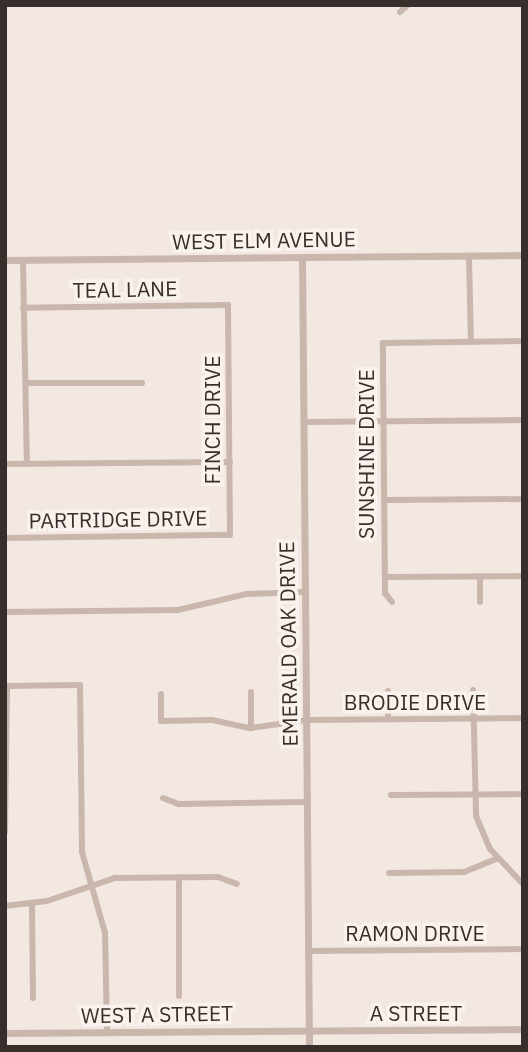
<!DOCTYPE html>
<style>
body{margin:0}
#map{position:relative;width:528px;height:1052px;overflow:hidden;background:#f2e8e1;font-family:"IBM Plex Sans",sans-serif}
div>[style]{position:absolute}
.minor>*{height:6px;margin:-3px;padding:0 3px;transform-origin:3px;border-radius:3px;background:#c9b7ad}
.tertiary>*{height:7px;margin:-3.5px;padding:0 3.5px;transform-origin:3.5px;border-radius:3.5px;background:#c9b7ad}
span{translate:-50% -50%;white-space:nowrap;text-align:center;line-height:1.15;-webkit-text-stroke:7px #f9f2ed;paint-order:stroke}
.street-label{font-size:21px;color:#382e2b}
.frame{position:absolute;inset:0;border:7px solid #382e2b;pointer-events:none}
</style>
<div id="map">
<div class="minor">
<i style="left:400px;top:12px;width:11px;rotate:-41deg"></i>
<i style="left:469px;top:256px;width:86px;rotate:88.7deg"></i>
<i style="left:23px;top:261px;width:203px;rotate:88.9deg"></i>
<i style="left:26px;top:383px;width:116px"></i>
<i style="left:304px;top:422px;width:219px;rotate:-0.5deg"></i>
<i style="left:5px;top:464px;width:225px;rotate:-0.5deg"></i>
<i style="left:384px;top:500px;width:139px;rotate:-0.4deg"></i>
<i style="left:5px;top:538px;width:225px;rotate:-0.8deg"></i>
<i style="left:230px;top:535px;width:230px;rotate:-90.5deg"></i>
<i style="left:228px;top:305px;width:205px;rotate:179.2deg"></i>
<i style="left:480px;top:576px;width:26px;rotate:90deg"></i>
<i style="left:385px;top:577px;width:138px;rotate:-0.4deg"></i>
<i style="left:392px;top:602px;width:11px;rotate:-128deg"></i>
<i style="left:385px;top:593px;width:250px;rotate:-90.5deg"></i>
<i style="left:383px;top:343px;width:140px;rotate:-0.8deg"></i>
<i style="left:5px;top:612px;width:173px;rotate:-0.7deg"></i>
<i style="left:178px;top:610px;width:71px;rotate:-13.1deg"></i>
<i style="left:247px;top:594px;width:58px;rotate:-2deg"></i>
<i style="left:5px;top:686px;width:75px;rotate:-0.8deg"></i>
<i style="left:80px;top:685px;width:167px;rotate:89.3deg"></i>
<i style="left:82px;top:852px;width:84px;rotate:74.1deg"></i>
<i style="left:105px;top:933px;width:99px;rotate:88.8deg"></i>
<i style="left:473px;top:690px;width:126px;rotate:88.6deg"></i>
<i style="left:476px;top:816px;width:36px;rotate:67deg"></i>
<i style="left:490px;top:849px;width:48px;rotate:46.7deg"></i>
<i style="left:388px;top:691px;width:28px;rotate:90deg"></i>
<i style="left:251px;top:692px;width:36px;rotate:90deg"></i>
<i style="left:161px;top:694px;width:27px;rotate:90deg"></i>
<i style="left:161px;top:721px;width:51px;rotate:-1.1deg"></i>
<i style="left:212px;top:720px;width:40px;rotate:12deg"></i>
<i style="left:251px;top:728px;width:57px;rotate:-8.1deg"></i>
<i style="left:307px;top:720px;width:216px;rotate:-0.5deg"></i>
<i style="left:391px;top:795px;width:132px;rotate:-0.4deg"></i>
<i style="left:163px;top:798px;width:17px;rotate:21deg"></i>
<i style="left:179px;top:804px;width:128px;rotate:-0.9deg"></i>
<i style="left:5px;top:832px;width:146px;rotate:-89.2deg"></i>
<i style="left:389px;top:873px;width:75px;rotate:-0.8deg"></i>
<i style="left:464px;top:872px;width:37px;rotate:-22deg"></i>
<i style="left:179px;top:877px;width:119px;rotate:90deg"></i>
<i style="left:32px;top:905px;width:93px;rotate:89.4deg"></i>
<i style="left:5px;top:906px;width:42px;rotate:-6.8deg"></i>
<i style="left:47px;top:901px;width:72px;rotate:-18.7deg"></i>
<i style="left:115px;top:878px;width:103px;rotate:-0.6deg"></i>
<i style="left:218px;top:877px;width:20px;rotate:20deg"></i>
<i style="left:308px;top:951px;width:215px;rotate:-0.5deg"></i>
</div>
<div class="tertiary">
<i style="left:302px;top:257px;width:790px;rotate:89.49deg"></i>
<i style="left:5px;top:260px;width:518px;rotate:-0.55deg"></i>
<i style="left:5px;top:1033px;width:518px;rotate:-0.44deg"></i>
</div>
<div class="street-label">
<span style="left:264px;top:240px;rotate:-1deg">WEST ELM AVENUE</span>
<span style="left:125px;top:289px;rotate:-1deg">TEAL LANE</span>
<span style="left:212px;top:420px;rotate:-90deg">FINCH DRIVE</span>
<span style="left:366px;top:454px;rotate:-90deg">SUNSHINE DRIVE</span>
<span style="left:118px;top:519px;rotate:-1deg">PARTRIDGE DRIVE</span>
<span style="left:288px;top:644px;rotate:-91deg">EMERALD OAK DRIVE</span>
<span style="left:415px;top:702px">BRODIE DRIVE</span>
<span style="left:415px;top:933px">RAMON DRIVE</span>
<span style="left:416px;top:1013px">A STREET</span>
<span style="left:157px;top:1014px;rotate:-1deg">WEST A STREET</span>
</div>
<div class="frame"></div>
</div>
